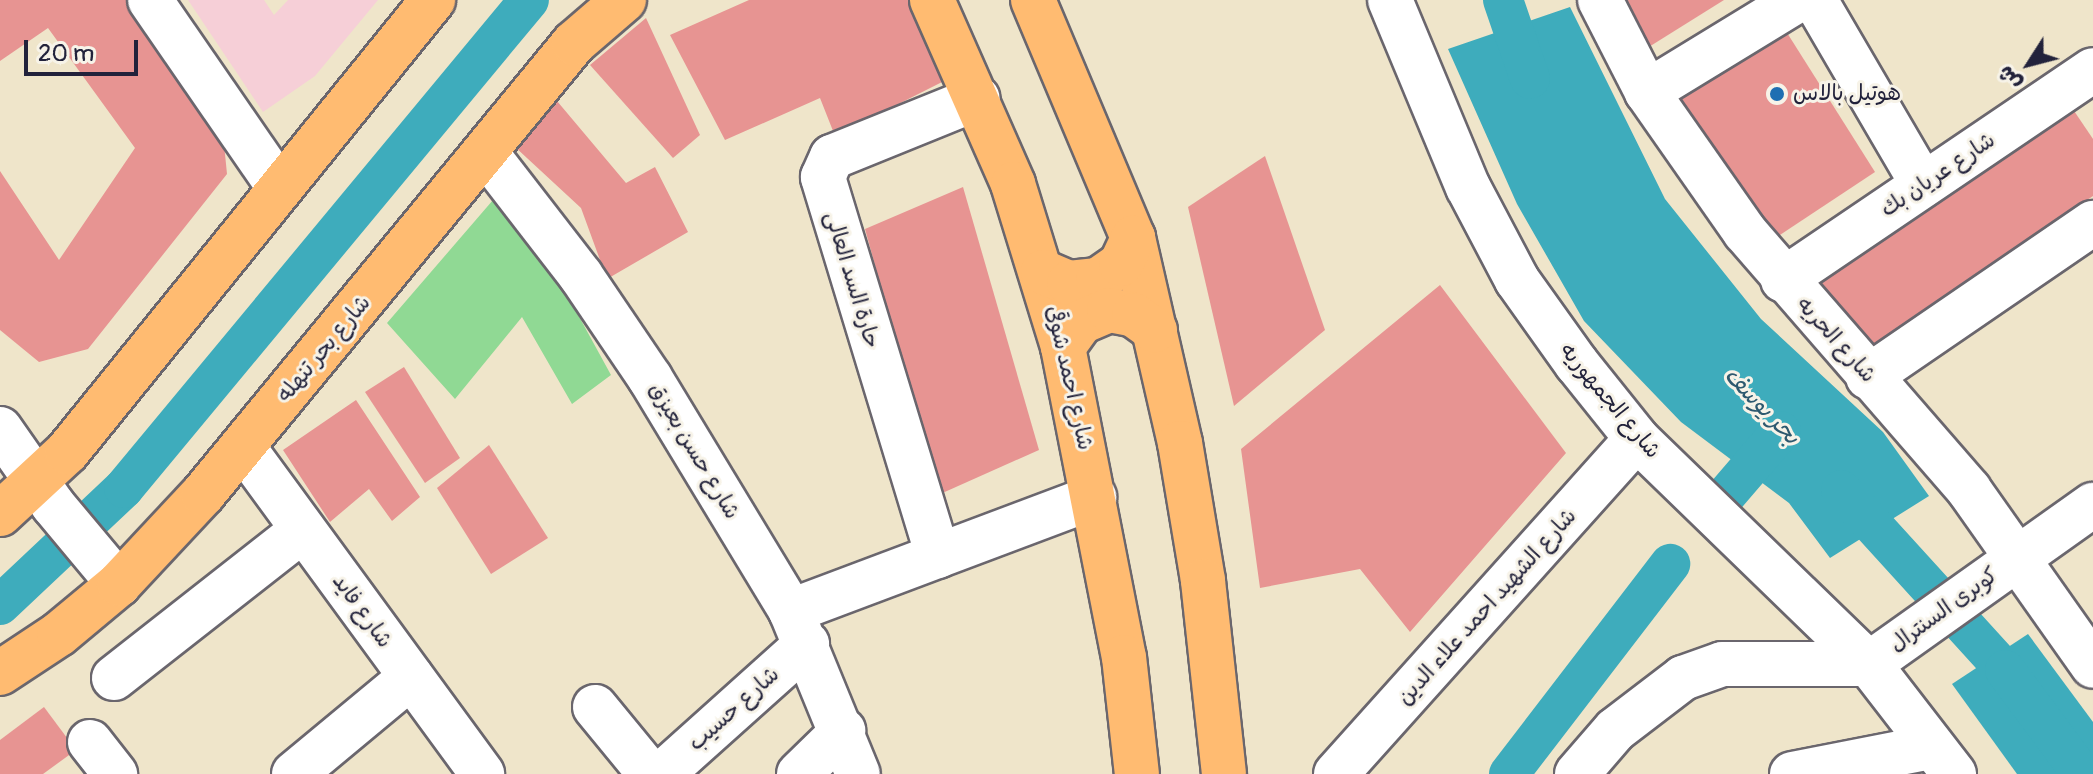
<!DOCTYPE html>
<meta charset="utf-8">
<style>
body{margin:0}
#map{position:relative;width:2093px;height:774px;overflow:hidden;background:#efe5ca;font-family:Pangolin,"Playpen Sans Arabic",sans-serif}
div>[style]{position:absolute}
.built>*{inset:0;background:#f6cfd7}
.green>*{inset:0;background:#90d994}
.water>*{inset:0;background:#3eacbc}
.canal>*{height:40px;margin:-20px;padding:0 20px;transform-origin:20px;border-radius:20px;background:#3eacbc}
.building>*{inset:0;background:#e79492}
.roads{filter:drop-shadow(2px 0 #6a666d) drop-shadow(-2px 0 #6a666d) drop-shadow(0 2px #6a666d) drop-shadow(0 -2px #6a666d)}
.minor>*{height:44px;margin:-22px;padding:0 22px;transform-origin:22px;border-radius:22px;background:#fff}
.major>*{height:44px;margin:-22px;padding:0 22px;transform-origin:22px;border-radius:22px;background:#ffbb71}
.dots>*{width:22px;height:22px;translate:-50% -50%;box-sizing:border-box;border:4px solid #f7f3e8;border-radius:50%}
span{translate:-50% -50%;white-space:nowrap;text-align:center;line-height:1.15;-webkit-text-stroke:6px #f7f3e8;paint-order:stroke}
.poi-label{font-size:22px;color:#22223b}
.left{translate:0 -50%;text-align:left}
.street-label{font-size:22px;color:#22223b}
.water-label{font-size:24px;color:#2d596f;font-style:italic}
.north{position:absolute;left:1989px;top:24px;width:80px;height:80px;-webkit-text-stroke:6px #f7f3e8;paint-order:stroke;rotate:234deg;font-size:22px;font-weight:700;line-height:32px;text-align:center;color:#22223b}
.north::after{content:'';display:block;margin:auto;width:28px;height:36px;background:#22223b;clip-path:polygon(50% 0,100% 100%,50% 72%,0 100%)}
.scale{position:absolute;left:24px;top:40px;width:114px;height:36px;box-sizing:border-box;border:4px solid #22223b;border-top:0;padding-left:10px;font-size:24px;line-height:28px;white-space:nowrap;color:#22223b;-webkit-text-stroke:6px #f7f3e8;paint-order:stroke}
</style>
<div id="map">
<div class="built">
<i style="clip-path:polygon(188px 0,264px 0,274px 15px,288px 0,378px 0,315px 76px,263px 112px)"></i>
</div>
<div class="green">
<i style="clip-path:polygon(493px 200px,559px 280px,611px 375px,572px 404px,522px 317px,455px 399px,387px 323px)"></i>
</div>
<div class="water">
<i style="clip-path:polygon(1570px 7px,1665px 199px,1761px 319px,1883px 432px,1929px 496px,1830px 558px,1789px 503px,1681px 422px,1584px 321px,1517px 204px,1448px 49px)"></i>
<i style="clip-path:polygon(2028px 634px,2093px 722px,2093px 774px,2017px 774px,1952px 684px)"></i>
</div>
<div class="canal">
<i style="left:1503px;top:0;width:83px;rotate:71.1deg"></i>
<i style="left:1841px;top:490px;width:244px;rotate:47.7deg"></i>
<i style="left:2005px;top:670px;width:129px;rotate:53.5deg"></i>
<i style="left:1721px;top:501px;width:92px;rotate:-49.4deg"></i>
<i style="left:0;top:605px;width:170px;rotate:-43.3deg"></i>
<i style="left:124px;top:488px;width:634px;rotate:-50.31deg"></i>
<i style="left:1509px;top:774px;width:265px;rotate:-52.5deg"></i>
</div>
<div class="building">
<i style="clip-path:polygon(0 0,132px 0,222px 124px,227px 174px,88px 349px,39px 362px,0 330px,0 171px,59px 260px,135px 148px,48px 28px,0 61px)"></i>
<i style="clip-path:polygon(749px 0,912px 0,950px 78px,835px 136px,820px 98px,725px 140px,670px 35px)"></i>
<i style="clip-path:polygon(1622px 0,1724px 0,1644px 50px)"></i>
<i style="clip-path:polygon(646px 18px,700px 135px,673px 158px,590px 65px)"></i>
<i style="clip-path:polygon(1784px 28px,1875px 172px,1768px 243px,1676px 92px)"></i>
<i style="clip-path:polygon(557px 101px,626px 183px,655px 167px,688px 232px,607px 279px,581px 208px,514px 146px)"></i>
<i style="clip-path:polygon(2068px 102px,2093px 139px,2093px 196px,1865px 350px,1804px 272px)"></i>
<i style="clip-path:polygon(1265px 156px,1325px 330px,1234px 406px,1188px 207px)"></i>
<i style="clip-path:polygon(963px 187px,1039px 450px,938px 495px,865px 229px)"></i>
<i style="clip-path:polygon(1440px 285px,1566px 453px,1410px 632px,1360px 569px,1260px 588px,1241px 449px)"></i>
<i style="clip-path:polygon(404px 367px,460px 458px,425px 483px,365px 392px)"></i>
<i style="clip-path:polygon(356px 400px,420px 497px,392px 521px,369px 489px,330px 522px,283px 450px)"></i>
<i style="clip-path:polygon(489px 445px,548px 538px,491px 574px,437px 488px)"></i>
<i style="clip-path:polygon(44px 707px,76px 750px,43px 774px,0 774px,0 740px)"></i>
</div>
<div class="roads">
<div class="minor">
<i style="left:150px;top:0;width:227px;rotate:55.4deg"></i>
<i style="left:1390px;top:0;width:203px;rotate:67.4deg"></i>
<i style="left:1468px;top:187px;width:105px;rotate:62.2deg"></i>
<i style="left:1517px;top:280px;width:103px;rotate:54.5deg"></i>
<i style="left:1577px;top:364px;width:96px;rotate:51.3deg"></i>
<i style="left:1637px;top:439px;width:323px;rotate:44.1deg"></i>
<i style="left:1869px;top:664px;width:139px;rotate:52.3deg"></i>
<i style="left:1600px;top:0;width:103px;rotate:62.9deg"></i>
<i style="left:1647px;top:92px;width:171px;rotate:55deg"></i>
<i style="left:1745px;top:232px;width:342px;rotate:49deg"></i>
<i style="left:1969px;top:490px;width:215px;rotate:54.8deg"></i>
<i style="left:1815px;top:0;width:214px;rotate:59.7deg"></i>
<i style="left:1647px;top:92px;width:177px;rotate:-31.4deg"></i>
<i style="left:486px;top:153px;width:155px;rotate:52.3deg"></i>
<i style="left:581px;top:276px;width:123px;rotate:55.9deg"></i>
<i style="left:650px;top:378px;width:272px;rotate:58.8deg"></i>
<i style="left:791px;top:611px;width:176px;rotate:67.7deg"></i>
<i style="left:1783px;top:280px;width:374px;rotate:-34.1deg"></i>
<i style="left:1868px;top:377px;width:273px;rotate:-34.4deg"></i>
<i style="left:0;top:429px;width:93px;rotate:55.1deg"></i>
<i style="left:53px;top:505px;width:103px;rotate:50.1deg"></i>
<i style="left:243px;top:447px;width:405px;rotate:53.8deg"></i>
<i style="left:938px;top:556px;width:396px;rotate:-106.9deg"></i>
<i style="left:823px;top:177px;width:22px;rotate:-66deg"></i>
<i style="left:832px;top:157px;width:157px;rotate:-22deg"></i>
<i style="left:791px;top:611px;width:324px;rotate:-20.6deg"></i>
<i style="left:114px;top:678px;width:240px;rotate:-38.1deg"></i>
<i style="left:595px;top:707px;width:87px;rotate:50.6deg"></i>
<i style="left:90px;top:742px;width:41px;rotate:52deg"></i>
<i style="left:294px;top:774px;width:152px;rotate:-39.7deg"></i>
<i style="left:662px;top:774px;width:195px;rotate:-41.9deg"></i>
<i style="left:799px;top:774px;width:62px;rotate:-44.3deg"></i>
<i style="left:1336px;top:774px;width:450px;rotate:-48.1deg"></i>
<i style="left:1577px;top:774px;width:58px;rotate:-49.2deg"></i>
<i style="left:1615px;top:730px;width:86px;rotate:-37.4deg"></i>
<i style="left:1683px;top:678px;width:41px;rotate:-19.7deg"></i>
<i style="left:1722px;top:664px;width:147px"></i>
<i style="left:1869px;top:664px;width:275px;rotate:-35.4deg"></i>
<i style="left:1792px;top:774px;width:142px;rotate:-11deg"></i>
</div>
<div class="major">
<i style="left:932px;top:0;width:201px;rotate:66.2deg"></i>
<i style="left:1013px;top:184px;width:170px;rotate:72.9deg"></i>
<i style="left:1063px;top:347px;width:316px;rotate:78.9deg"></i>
<i style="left:1124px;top:657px;width:118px;rotate:83.7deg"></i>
<i style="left:1033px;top:0;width:258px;rotate:67.2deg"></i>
<i style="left:1133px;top:238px;width:210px;rotate:77.1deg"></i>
<i style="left:1180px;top:443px;width:140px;rotate:80.5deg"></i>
<i style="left:1203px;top:581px;width:194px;rotate:83.8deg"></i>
<i style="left:1043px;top:272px;width:28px;rotate:23deg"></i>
<i style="left:1069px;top:283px;width:29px;rotate:-6deg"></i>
<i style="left:1098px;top:280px;width:28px;rotate:-35deg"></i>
<i style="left:1121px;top:264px;width:29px;rotate:-65deg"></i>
<i style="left:1063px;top:347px;width:31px;rotate:-54deg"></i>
<i style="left:1081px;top:322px;width:30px;rotate:-23deg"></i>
<i style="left:1109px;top:310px;width:25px;rotate:11deg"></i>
<i style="left:1134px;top:315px;width:26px;rotate:36deg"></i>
<i style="left:0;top:514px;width:91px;rotate:-42.8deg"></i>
<i style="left:67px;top:452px;width:582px;rotate:-51deg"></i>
<i style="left:0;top:673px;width:71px;rotate:-33.5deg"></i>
<i style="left:59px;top:634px;width:78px;rotate:-39.8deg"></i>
<i style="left:119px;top:584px;width:123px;rotate:-47deg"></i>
<i style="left:203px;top:494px;width:584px;rotate:-50.56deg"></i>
<i style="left:574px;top:43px;width:66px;rotate:-40.7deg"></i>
</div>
</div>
<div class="dots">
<i style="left:1777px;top:94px;background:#1f6fb2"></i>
</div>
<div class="poi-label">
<span class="left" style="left:1793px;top:94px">هوتيل بالاس</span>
</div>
<div class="street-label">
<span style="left:1938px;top:175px;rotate:-34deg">شارع عريان بك</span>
<span style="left:852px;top:280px;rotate:73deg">حارة السد العالى</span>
<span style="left:1836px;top:340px;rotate:48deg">شارع الحريه</span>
<span style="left:324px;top:349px;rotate:-50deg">شارع بحر تنهله</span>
<span style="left:1069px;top:378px;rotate:77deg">شارع احمد شوقى</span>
<span style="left:1610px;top:401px;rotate:50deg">شارع الجمهوريه</span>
<span style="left:694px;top:451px;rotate:59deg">شارع حسن بعيزق</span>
<span style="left:1487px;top:607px;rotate:-48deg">شارع الشهيد احمد علاء الدين</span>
<span style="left:1944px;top:610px;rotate:-36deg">كوبرى السنترال</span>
<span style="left:362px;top:611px;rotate:54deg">شارع فايد</span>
<span style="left:734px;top:709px;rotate:-42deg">شارع حسيب</span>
</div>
<div class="water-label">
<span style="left:1762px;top:406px;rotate:46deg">بحر يوسف</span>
</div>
<div class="north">ش</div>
<div class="scale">20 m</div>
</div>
